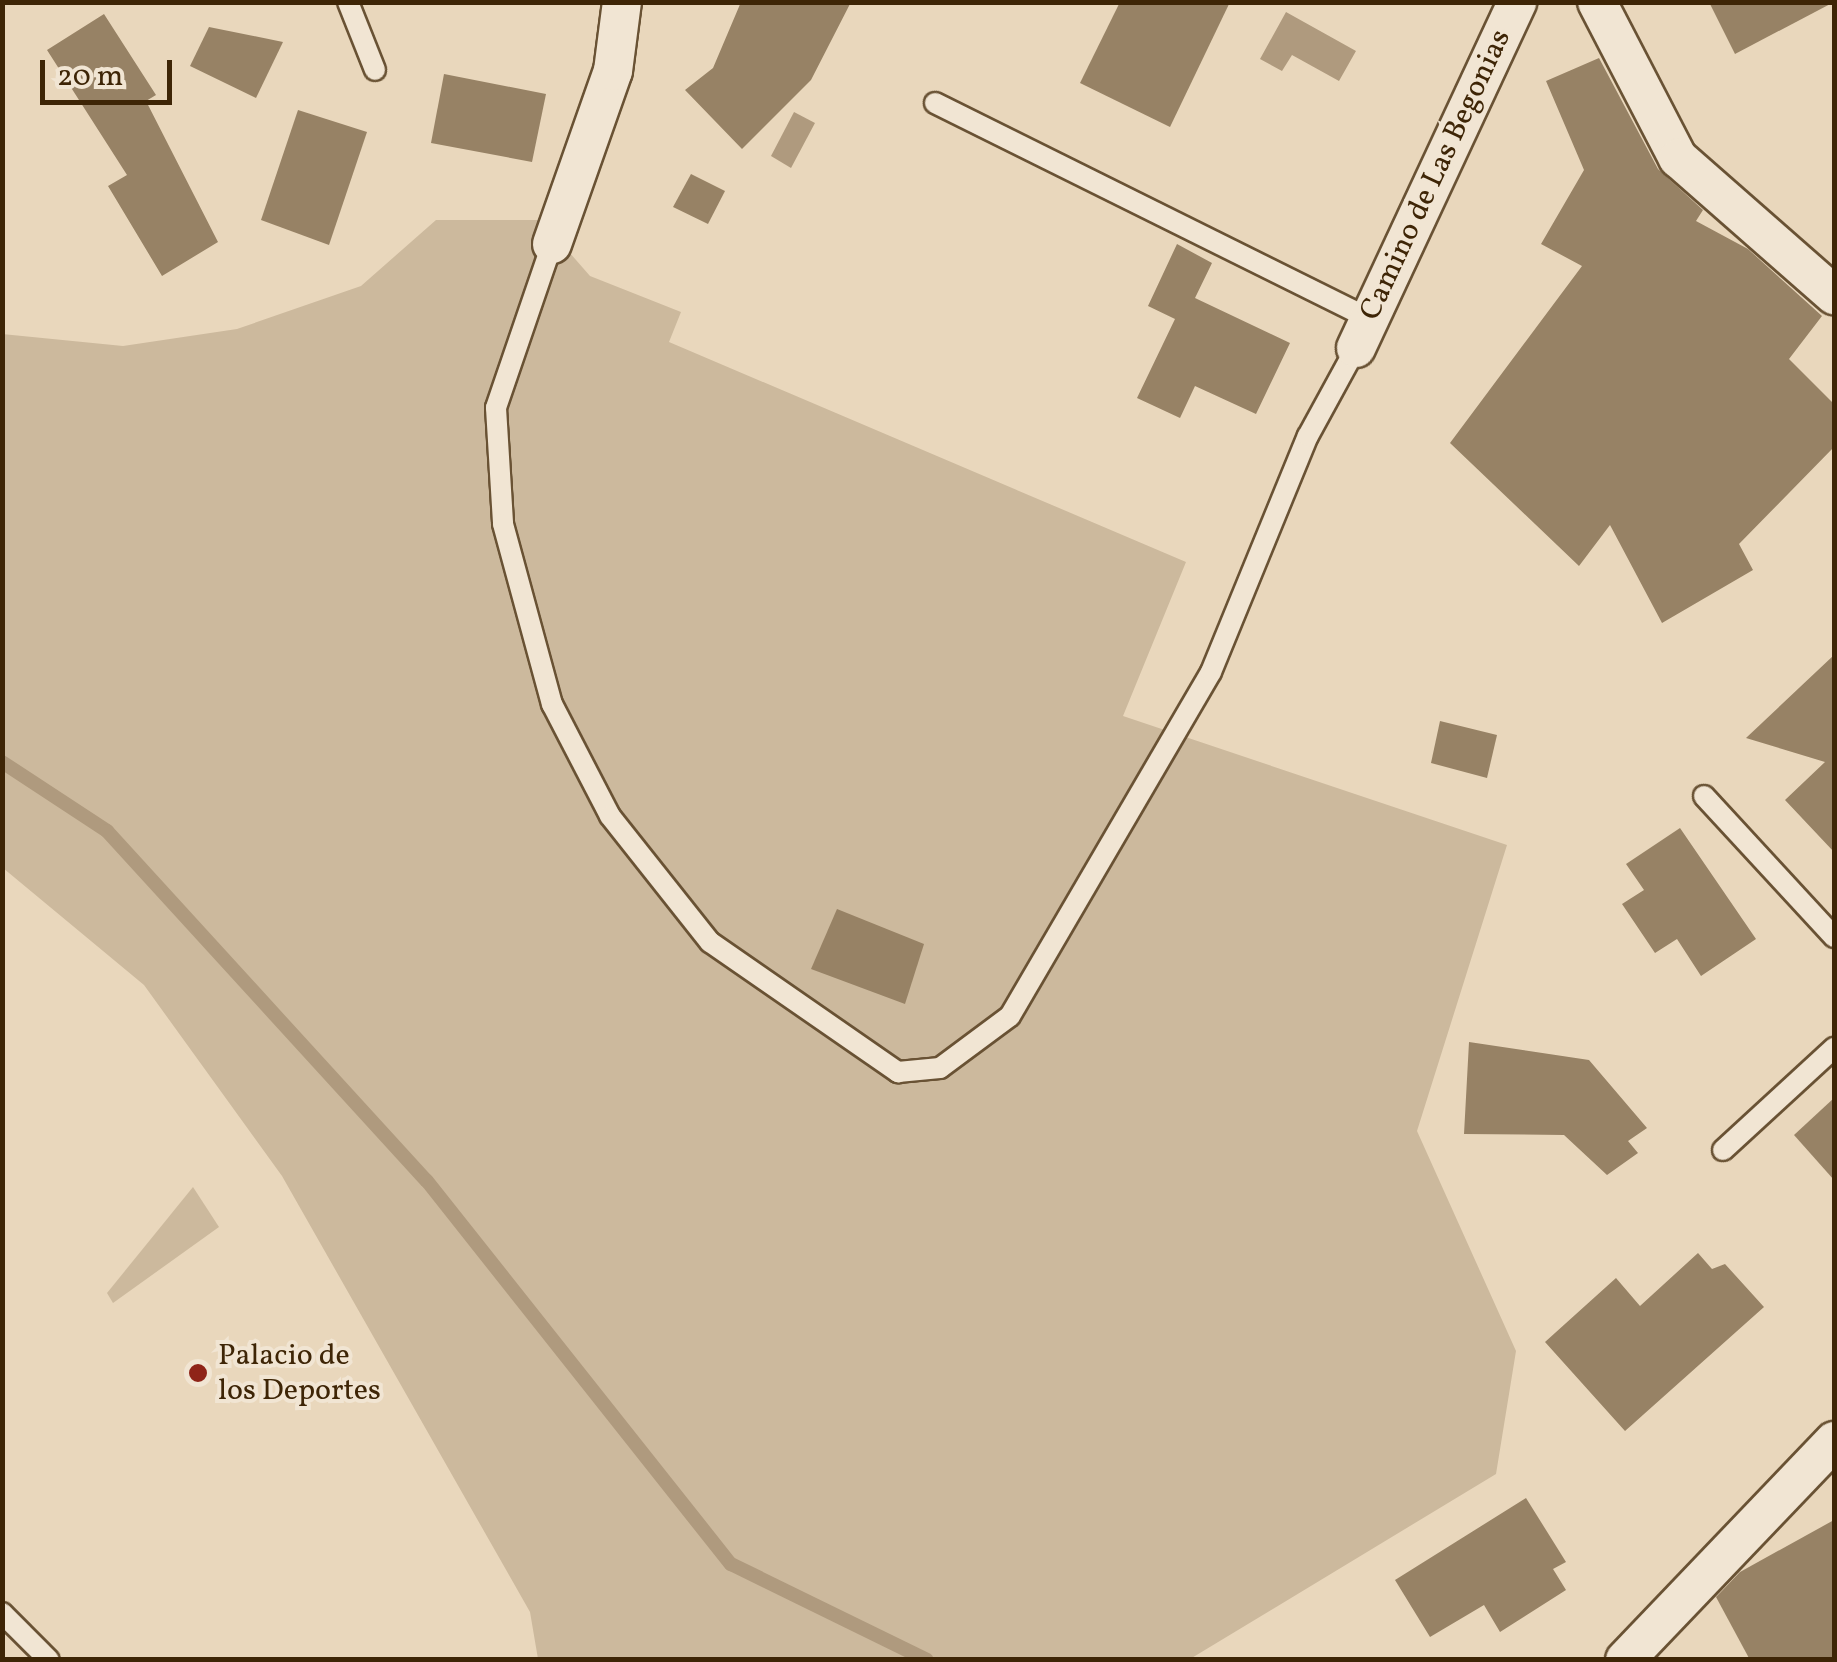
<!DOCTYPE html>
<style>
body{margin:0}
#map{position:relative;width:1837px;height:1662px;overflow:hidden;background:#e9d7bc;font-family:Vollkorn,serif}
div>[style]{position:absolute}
.green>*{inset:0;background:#ccb99d}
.water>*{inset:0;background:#af9a7e}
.stream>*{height:14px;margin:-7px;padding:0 7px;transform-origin:7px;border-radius:7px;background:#af9a7e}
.building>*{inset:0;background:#978265}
.roads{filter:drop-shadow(2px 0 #695234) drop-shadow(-2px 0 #695234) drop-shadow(0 2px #695234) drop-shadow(0 -2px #695234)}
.service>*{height:20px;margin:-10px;padding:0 10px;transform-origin:10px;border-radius:10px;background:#f1e5d3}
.minor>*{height:38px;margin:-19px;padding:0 19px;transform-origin:19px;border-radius:19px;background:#f1e5d3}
.dots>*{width:28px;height:28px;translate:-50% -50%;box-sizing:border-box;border:5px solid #f1e5d3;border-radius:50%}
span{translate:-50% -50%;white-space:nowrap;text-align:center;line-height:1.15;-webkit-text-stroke:8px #f1e5d3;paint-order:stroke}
.street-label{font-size:30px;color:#3e2506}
.poi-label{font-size:30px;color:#3e2506}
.left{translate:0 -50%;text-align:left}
.frame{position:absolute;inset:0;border:5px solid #3e2506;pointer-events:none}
.scale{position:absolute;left:40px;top:60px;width:132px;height:45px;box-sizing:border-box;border:5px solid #3e2506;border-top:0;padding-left:12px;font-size:30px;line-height:35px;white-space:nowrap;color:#3e2506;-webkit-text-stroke:8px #f1e5d3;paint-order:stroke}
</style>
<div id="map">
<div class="green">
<i style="clip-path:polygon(436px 220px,541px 220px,590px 276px,681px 312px,669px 342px,1186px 562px,1123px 716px,1507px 845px,1417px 1131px,1516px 1351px,1496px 1474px,1190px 1659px,538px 1659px,530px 1612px,282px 1176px,144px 985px,3px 868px,2px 334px,123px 346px,237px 329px,361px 286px)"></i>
<i style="clip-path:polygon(193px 1187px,219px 1227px,113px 1303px,107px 1293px)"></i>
</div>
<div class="water">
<i style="clip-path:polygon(1286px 12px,1356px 51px,1339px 81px,1292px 55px,1282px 71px,1260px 59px)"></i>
<i style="clip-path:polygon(794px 112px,815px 123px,791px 168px,771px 156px)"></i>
</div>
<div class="stream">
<i style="left:2px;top:762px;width:126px;rotate:33.3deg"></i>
<i style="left:107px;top:831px;width:474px;rotate:47.6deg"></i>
<i style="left:427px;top:1181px;width:489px;rotate:51.6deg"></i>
<i style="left:731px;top:1564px;width:218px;rotate:26.1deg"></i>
</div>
<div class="building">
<i style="clip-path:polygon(741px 2px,851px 2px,811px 80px,742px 149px,685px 90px,713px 68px)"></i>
<i style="clip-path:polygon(1120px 2px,1230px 2px,1170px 127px,1080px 83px)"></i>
<i style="clip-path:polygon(1709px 2px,1834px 2px,1735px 54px)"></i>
<i style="clip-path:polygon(104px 14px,156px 95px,146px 101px,218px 242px,162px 276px,108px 186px,127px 175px,47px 50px)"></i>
<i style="clip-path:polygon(209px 27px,283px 42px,256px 98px,190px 66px)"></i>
<i style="clip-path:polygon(1599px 58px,1658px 169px,1703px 210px,1696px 221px,1748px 249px,1822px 316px,1789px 359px,1834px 404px,1834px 447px,1739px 544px,1753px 570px,1662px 623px,1610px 525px,1579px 566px,1450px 443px,1582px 266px,1541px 244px,1584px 170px,1546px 81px)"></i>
<i style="clip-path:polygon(444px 74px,546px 94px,532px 162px,431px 143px)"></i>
<i style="clip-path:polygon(298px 110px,367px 132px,329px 245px,261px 220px)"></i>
<i style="clip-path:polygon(691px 174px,725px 191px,708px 224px,673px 207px)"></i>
<i style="clip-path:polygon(1177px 244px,1212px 263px,1195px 298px,1290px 343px,1256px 414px,1195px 386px,1180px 418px,1137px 398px,1175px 319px,1148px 306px)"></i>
<i style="clip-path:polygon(1834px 655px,1834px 852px,1785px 800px,1825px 762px,1746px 738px)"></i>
<i style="clip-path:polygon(1440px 721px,1497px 735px,1487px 778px,1431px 763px)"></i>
<i style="clip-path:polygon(1680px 828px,1756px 939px,1701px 976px,1677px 939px,1655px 953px,1622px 904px,1644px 890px,1626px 864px)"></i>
<i style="clip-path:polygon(837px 909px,924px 944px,905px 1004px,811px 969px)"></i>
<i style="clip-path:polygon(1469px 1042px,1589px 1060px,1647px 1128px,1628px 1141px,1638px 1153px,1607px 1175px,1564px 1135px,1464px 1134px)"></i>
<i style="clip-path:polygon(1834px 1098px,1834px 1180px,1794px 1135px)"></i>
<i style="clip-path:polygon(1698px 1253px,1712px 1269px,1725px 1264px,1764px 1307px,1625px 1431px,1545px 1342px,1616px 1278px,1640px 1306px)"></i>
<i style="clip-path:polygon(1526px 1498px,1566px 1562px,1553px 1569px,1566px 1590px,1500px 1632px,1484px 1605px,1430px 1637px,1395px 1580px)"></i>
<i style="clip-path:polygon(1834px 1520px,1834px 1660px,1750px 1660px,1716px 1597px,1740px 1572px)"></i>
</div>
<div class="roads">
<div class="service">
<i style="left:348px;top:2px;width:73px;rotate:68.3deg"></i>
<i style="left:935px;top:103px;width:484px;rotate:26.4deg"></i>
<i style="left:552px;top:244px;width:173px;rotate:108.9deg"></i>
<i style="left:496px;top:408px;width:116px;rotate:86.5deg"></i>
<i style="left:503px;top:524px;width:187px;rotate:74.8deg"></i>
<i style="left:552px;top:704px;width:126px;rotate:62.6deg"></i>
<i style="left:610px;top:816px;width:161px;rotate:51.6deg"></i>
<i style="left:710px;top:942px;width:229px;rotate:34.7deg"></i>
<i style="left:898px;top:1072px;width:42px;rotate:-5.4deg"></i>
<i style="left:940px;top:1068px;width:87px;rotate:-36.6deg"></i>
<i style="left:1010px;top:1016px;width:398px;rotate:-59.7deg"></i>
<i style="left:1211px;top:672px;width:255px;rotate:-67.7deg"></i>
<i style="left:1308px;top:436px;width:100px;rotate:-61.4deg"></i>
<i style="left:1704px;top:796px;width:192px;rotate:47.3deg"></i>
<i style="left:1723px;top:1150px;width:151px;rotate:-42.6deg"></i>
<i style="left:2px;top:1613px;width:66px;rotate:45deg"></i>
</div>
<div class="minor">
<i style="left:1597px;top:2px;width:176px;rotate:62.6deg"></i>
<i style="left:1678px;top:158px;width:208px;rotate:41.3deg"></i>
<i style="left:552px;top:244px;width:183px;rotate:-70.6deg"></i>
<i style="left:613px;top:71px;width:70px;rotate:-82.6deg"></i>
<i style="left:1356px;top:348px;width:382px;rotate:-65deg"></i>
<i style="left:1625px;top:1660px;width:303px;rotate:-46.3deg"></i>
</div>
</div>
<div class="dots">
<i style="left:198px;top:1373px;background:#8f2418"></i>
</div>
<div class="street-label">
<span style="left:1436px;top:175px;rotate:-65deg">Camino de Las Begonias</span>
</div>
<div class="poi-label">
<span class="left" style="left:218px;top:1373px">Palacio de<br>los Deportes</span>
</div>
<div class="frame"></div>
<div class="scale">20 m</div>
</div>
